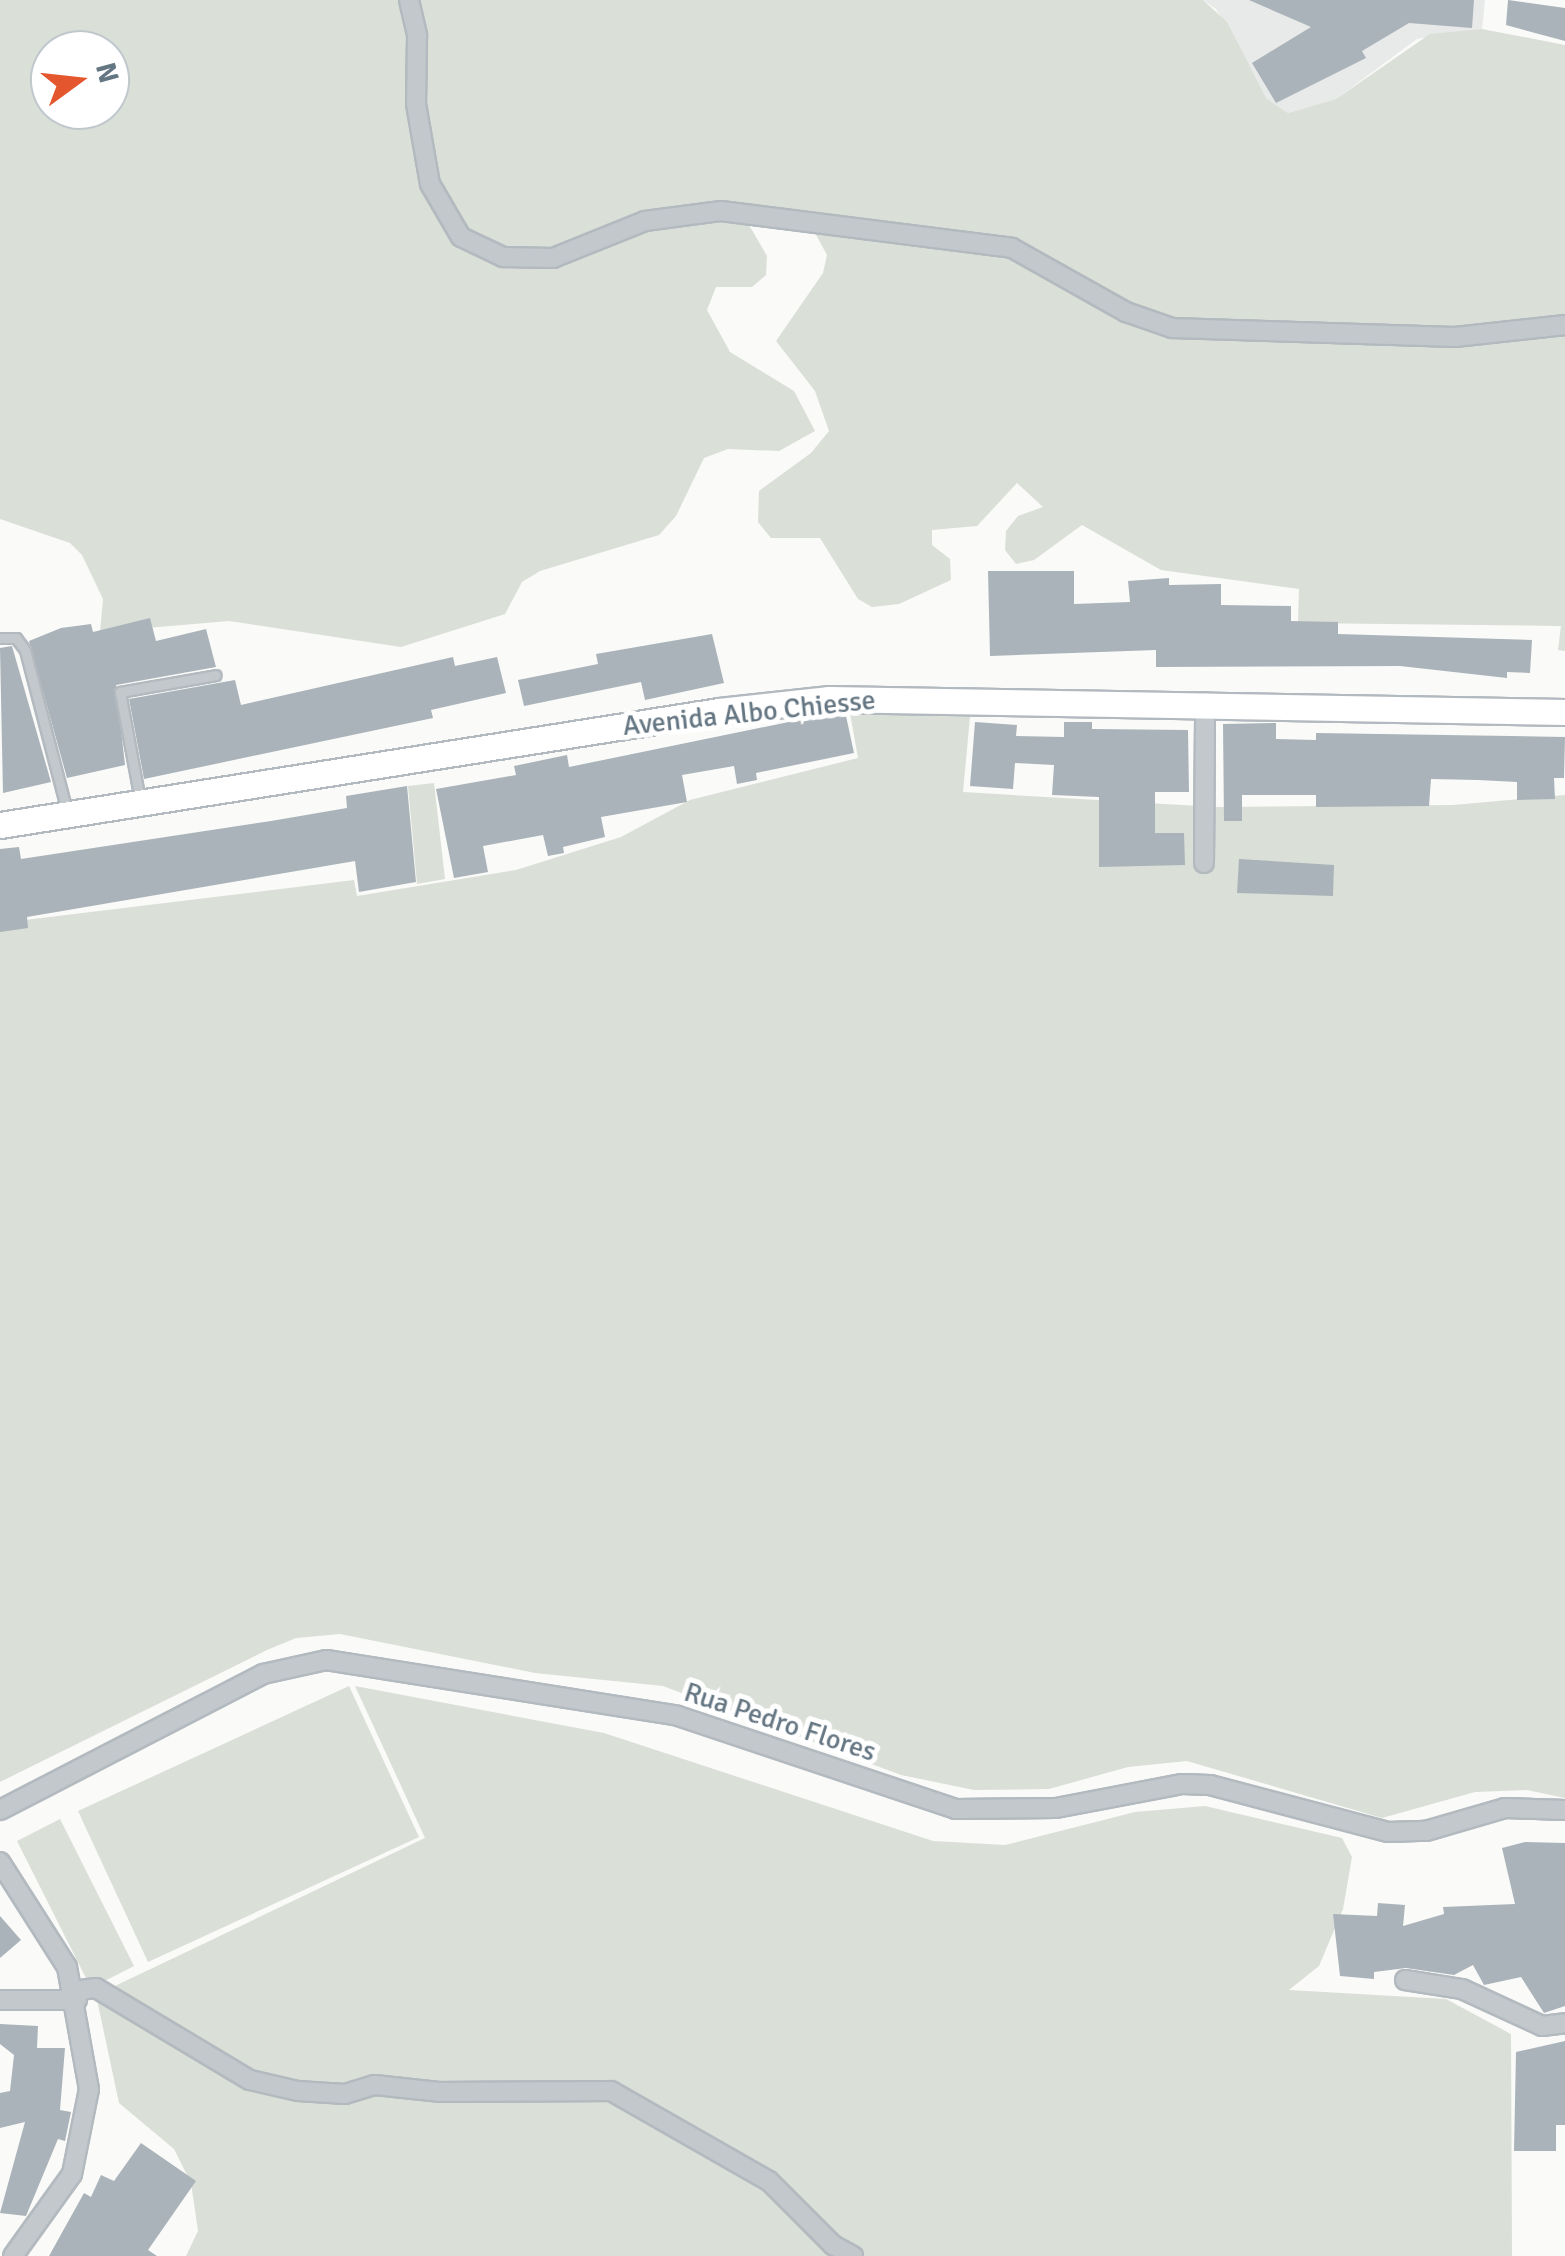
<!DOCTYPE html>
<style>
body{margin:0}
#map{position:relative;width:1565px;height:2256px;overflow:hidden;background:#fafaf8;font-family:Signika,sans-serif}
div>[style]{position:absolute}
.built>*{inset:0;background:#e8e9e9}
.green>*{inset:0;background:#dadfd7}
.building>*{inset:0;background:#aab3b9}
.roads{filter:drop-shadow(2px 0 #b3babf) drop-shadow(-2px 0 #b3babf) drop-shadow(0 2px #b3babf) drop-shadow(0 -2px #b3babf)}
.lane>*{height:9px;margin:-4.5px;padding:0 4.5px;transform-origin:4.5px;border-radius:4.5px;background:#c3c8cc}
.street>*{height:18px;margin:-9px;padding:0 9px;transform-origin:9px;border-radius:9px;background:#c3c8cc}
.secondary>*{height:25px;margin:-12.5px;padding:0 12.5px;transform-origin:12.5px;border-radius:12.5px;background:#fff}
span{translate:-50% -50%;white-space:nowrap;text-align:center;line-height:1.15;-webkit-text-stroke:10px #fff;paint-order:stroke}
.street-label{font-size:28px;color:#657683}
.north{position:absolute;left:30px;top:30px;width:100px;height:100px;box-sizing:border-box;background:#fff;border:2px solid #c1c8cd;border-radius:50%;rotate:75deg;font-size:28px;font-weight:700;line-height:40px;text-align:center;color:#657683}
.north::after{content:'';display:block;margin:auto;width:35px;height:45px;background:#e4572e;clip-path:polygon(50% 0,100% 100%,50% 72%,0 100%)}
</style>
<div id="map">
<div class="built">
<i style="clip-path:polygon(1203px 0,1485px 0,1482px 29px,1417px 39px,1336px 99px,1288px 113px,1266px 98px,1216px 9px)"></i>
</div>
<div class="green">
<i style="clip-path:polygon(evenodd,0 0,1203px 0,1227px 22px,1266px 98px,1288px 113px,1336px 99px,1430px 34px,1482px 29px,1565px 45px,1565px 651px,1558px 650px,1561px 626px,1298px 623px,1299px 589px,1161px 570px,1082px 525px,1034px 560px,1016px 564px,1005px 550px,1006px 531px,1018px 516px,1043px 507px,1017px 483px,977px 526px,932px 530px,932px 545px,950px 559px,951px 580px,899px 604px,872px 607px,858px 599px,820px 538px,771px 538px,758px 522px,759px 491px,811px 453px,829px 431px,815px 391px,776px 341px,823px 273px,827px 255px,814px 231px,746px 220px,767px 256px,766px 275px,752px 287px,716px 287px,707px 310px,730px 352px,794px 391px,815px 431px,779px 451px,728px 449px,704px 458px,676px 516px,659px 535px,540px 571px,522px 582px,505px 614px,401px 647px,229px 621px,100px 632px,103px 599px,82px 555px,70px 543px,0 519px,0 0,50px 50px,110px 50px,110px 110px,50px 110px,50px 50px)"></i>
<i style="clip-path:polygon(850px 713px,970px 717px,963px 792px,1216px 807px,1453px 805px,1565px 795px,1565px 1798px,1527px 1790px,1475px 1792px,1382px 1818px,1187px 1761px,1128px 1767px,1049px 1789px,974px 1790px,901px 1775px,663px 1686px,535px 1673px,340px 1634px,296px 1638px,267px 1650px,0 1782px,0 923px,354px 880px,357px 896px,516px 870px,621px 837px,690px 800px,858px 758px)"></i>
<i style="clip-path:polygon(434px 783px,445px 879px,417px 884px,408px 786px)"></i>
<i style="clip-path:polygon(349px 1686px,419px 1837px,148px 1962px,78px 1811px)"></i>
<i style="clip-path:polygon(355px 1686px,604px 1733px,933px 1841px,1005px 1845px,1135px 1812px,1205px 1806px,1342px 1838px,1352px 1857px,1343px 1909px,1319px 1966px,1289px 1990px,1446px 1999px,1511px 2034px,1512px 2256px,186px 2256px,198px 2231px,191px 2183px,174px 2149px,119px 2103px,96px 1995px,425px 1838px)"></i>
<i style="clip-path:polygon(60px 1819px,134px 1966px,91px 1988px,17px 1841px)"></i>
</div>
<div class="building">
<i style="clip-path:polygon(1249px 0,1474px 0,1472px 28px,1409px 23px,1362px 51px,1366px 58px,1276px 103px,1252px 63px,1311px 27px)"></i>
<i style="clip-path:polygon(1508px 0,1565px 8px,1565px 41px,1506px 25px)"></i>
<i style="clip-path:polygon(988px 571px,1074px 571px,1074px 604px,1130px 602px,1128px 581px,1169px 578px,1169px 585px,1221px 584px,1221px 605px,1291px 606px,1291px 621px,1338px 622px,1338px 634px,1532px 640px,1530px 673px,1507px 672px,1507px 678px,1400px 666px,1156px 667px,1156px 650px,990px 656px)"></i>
<i style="clip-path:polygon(150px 618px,156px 641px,206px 629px,216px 667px,116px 685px,125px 765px,67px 778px,29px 641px,61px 628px,91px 624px,93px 632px)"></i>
<i style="clip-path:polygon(712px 634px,724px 683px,645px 700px,641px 682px,524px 706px,518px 680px,598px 664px,596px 654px)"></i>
<i style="clip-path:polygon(12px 646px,51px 782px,3px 793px,0 648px)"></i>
<i style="clip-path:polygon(453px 657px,455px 666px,497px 657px,506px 693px,431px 710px,433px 718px,144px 779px,129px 699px,235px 680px,241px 705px)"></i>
<i style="clip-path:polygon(818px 716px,846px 716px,854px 753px,756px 773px,757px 780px,737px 784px,734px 766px,682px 775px,687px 802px,601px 817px,605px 837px,563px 847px,564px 853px,548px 856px,543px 835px,483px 846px,488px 872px,454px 878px,436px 789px,516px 775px,514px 766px,567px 755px,569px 767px)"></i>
<i style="clip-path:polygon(975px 722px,1017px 725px,1016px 736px,1064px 737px,1064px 722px,1092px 722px,1092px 729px,1188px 730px,1189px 792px,1155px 792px,1155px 833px,1184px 833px,1185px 865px,1099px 867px,1099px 797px,1052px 795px,1054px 765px,1015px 763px,1013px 789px,970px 786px)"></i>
<i style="clip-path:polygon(1276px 723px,1276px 739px,1316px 740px,1316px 733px,1565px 737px,1564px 778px,1554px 778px,1555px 799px,1517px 800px,1517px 782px,1478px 780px,1431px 779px,1429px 806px,1316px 807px,1316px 795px,1242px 795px,1242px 821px,1224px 821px,1223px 724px)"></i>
<i style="clip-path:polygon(407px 786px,416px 882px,359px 892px,355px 861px,27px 917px,28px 928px,0 932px,0 849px,19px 847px,21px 859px,271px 821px,347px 808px,346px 796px)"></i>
<i style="clip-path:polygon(1239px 859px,1334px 865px,1333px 896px,1237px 893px)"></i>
<i style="clip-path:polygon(1525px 1842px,1565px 1843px,1565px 2006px,1544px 2013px,1521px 1977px,1484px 1985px,1473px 1965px,1454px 1975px,1406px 1968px,1374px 1972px,1374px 1979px,1340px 1976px,1333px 1914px,1377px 1916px,1378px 1903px,1405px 1905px,1403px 1926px,1444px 1914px,1443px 1907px,1515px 1904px,1502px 1848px)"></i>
<i style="clip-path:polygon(0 1916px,21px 1940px,0 1958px)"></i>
<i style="clip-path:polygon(0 2024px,38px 2026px,37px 2048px,65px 2048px,60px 2110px,71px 2112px,65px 2141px,58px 2139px,26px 2216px,0 2213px,25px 2122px,0 2128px,0 2093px,10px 2091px,14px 2055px,0 2044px)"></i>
<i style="clip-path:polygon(1565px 2041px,1565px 2125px,1556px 2125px,1556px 2151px,1514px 2151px,1516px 2052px)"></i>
<i style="clip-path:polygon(141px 2143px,196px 2181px,148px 2250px,157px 2256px,49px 2256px,84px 2193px,91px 2197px,101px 2175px,114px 2181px)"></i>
</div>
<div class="roads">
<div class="lane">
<i style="left:0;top:638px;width:16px"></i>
<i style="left:16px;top:638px;width:15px;rotate:53deg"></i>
<i style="left:25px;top:650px;width:166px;rotate:75.4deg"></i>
<i style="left:140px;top:800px;width:110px;rotate:-100.5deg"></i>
<i style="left:120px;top:692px;width:97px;rotate:-10deg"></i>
</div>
<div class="street">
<i style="left:409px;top:0;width:37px;rotate:77deg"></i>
<i style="left:417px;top:36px;width:68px;rotate:90.8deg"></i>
<i style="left:416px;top:104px;width:81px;rotate:80.1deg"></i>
<i style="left:430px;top:184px;width:61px;rotate:59.7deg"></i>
<i style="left:461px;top:237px;width:47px;rotate:25.5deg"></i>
<i style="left:503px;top:257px;width:50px;rotate:1.1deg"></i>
<i style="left:553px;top:258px;width:99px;rotate:-21.9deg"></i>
<i style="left:645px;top:221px;width:77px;rotate:-7.5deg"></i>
<i style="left:721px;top:211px;width:293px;rotate:7.2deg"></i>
<i style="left:1012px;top:248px;width:131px;rotate:29.3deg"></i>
<i style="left:1126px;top:312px;width:49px;rotate:19.2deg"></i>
<i style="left:1172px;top:328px;width:283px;rotate:1.8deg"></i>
<i style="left:1455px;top:337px;width:111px;rotate:-6.2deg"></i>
<i style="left:1204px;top:863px;width:161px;rotate:-89.6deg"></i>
<i style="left:0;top:1810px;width:296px;rotate:-27.3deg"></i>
<i style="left:263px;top:1674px;width:65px;rotate:-12.5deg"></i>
<i style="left:326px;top:1660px;width:356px;rotate:9deg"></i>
<i style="left:678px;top:1716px;width:293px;rotate:18.5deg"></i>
<i style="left:956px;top:1809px;width:100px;rotate:-0.6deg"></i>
<i style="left:1056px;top:1808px;width:128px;rotate:-10.8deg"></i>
<i style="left:1182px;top:1784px;width:28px;rotate:2deg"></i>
<i style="left:1210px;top:1785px;width:184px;rotate:14.8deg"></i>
<i style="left:1388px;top:1832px;width:38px;rotate:-2deg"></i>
<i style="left:1426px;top:1831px;width:82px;rotate:-16.2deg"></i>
<i style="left:1505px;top:1808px;width:60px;rotate:1.9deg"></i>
<i style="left:0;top:1862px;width:125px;rotate:57.5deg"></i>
<i style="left:67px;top:1967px;width:124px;rotate:79.8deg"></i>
<i style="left:89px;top:2089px;width:87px;rotate:101.3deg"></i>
<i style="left:72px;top:2174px;width:101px;rotate:125.7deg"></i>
<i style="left:1405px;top:1980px;width:58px;rotate:9deg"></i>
<i style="left:1462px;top:1989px;width:88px;rotate:24.8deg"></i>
<i style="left:1542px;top:2026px;width:23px;rotate:-7deg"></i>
<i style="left:74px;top:1991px;width:22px;rotate:-8deg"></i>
<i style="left:96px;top:1988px;width:179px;rotate:30.9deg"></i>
<i style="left:250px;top:2080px;width:49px;rotate:12.9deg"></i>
<i style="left:298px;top:2091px;width:47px;rotate:3.7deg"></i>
<i style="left:345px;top:2094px;width:31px;rotate:-17deg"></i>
<i style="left:375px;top:2085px;width:64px;rotate:6.2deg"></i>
<i style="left:439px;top:2092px;width:172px;rotate:-0.3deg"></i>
<i style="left:611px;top:2091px;width:182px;rotate:29.7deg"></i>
<i style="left:769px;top:2181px;width:91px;rotate:45deg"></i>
<i style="left:833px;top:2245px;width:23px;rotate:29deg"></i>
<i style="left:0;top:2000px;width:77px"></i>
</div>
<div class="secondary">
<i style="left:0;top:825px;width:728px;rotate:-9.01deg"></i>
<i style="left:719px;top:711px;width:111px;rotate:-6.2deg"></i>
<i style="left:829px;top:699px;width:736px;rotate:1.01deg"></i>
</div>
</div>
<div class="street-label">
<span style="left:749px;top:713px;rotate:-6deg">Avenida Albo Chiesse</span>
<span style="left:780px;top:1722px;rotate:18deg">Rua Pedro Flores</span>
</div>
<div class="north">N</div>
</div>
